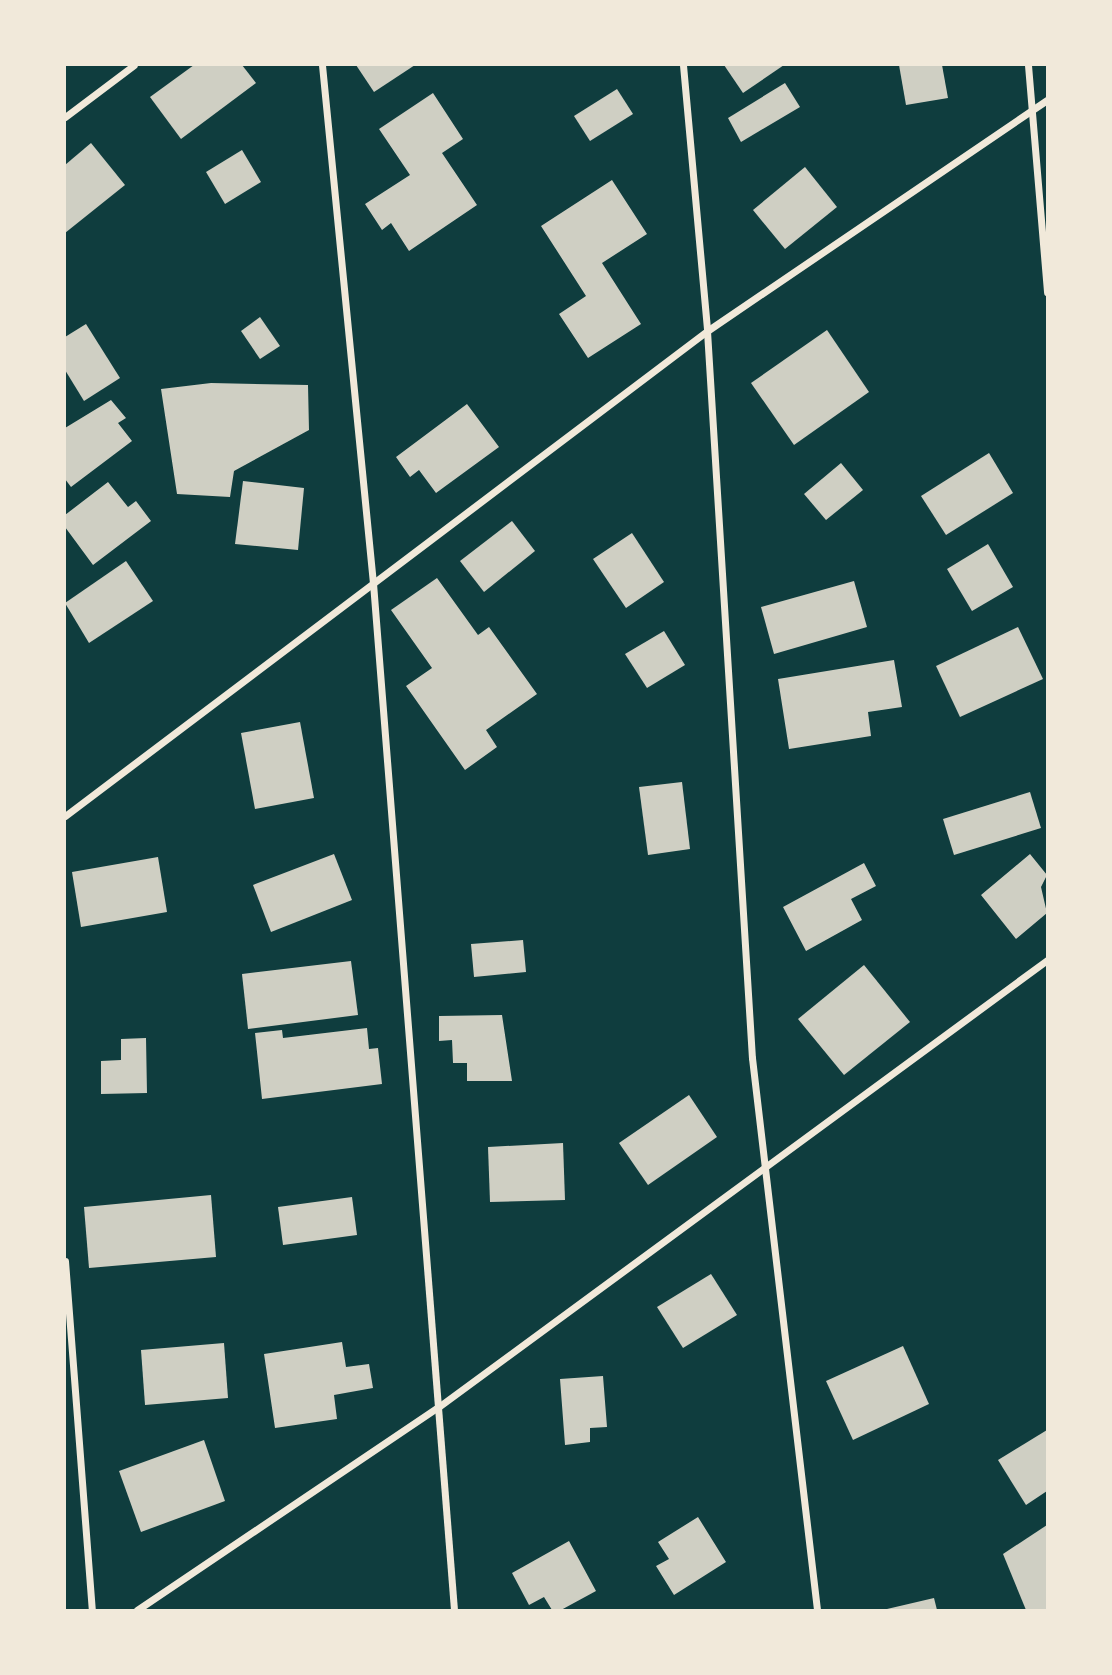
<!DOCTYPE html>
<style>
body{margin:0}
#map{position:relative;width:1112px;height:1675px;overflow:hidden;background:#0f3d3e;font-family:"Roboto Serif",serif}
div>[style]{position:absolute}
.building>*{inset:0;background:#cfcfc3}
.minor>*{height:7px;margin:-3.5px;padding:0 3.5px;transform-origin:3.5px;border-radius:3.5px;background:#f1e9da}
span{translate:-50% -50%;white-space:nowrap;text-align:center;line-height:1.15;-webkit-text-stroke:7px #f1e9da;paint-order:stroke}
.frame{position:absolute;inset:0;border:66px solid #f1e9da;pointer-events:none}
</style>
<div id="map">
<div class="building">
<i style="clip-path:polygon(194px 65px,242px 65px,256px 83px,181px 139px,150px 97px)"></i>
<i style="clip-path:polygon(356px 65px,415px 65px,374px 92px)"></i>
<i style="clip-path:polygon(724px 65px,784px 65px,743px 93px)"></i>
<i style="clip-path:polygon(899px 65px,942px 65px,948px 98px,906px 105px)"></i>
<i style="clip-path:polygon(785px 83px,800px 107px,741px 142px,728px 118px)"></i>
<i style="clip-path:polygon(617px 89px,633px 114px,590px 141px,574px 116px)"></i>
<i style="clip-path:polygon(433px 93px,463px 139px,442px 153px,477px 205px,409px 251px,391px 223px,382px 230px,365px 204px,410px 175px,379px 129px)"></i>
<i style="clip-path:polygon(91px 143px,125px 185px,65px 233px,65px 165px)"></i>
<i style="clip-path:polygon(242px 150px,261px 182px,225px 204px,206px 172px)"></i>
<i style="clip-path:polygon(805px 167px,837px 207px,785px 249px,753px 210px)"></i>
<i style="clip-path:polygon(612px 180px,647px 234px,602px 263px,641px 324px,588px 358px,559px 314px,586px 296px,541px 226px)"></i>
<i style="clip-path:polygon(260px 317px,280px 346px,260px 359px,241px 331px)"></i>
<i style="clip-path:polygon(86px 324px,120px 378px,84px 401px,65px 370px,65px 337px)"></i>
<i style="clip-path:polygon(827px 330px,869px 392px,794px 445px,751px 383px)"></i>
<i style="clip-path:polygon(211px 383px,308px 385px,309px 430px,234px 471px,230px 497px,177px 494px,161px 389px)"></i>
<i style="clip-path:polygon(111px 400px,126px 418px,118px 423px,132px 441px,71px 487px,65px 479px,65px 428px)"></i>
<i style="clip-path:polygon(467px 404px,499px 447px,436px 493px,419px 470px,410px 477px,396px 457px)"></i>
<i style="clip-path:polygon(989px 453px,1013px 493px,946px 535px,921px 496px)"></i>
<i style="clip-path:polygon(841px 463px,863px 490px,826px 520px,804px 494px)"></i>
<i style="clip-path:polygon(243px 481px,304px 488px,298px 550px,235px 544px)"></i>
<i style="clip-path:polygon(108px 482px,128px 507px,136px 501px,151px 521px,93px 565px,65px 527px,65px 515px)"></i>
<i style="clip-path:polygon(512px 521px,535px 551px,484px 592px,460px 561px)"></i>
<i style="clip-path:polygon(632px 533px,664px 582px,626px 608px,593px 559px)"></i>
<i style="clip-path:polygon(988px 544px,1013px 587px,972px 611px,947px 569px)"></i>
<i style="clip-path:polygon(126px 561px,153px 601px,89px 643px,65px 603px)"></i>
<i style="clip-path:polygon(437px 578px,478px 635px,489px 627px,537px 694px,486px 730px,497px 747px,465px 770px,406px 686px,432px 668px,391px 610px)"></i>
<i style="clip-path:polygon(854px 581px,867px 627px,774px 654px,761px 607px)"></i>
<i style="clip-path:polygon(1018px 627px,1043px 679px,960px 717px,936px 666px)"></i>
<i style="clip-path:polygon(664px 631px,685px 665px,647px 688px,625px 654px)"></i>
<i style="clip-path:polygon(894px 660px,902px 707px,868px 712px,871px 736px,789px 749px,778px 679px)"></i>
<i style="clip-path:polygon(300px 722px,314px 798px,255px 809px,241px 733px)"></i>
<i style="clip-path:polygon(682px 782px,690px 849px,648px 855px,639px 787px)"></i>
<i style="clip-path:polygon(1030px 792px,1041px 828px,954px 855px,943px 819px)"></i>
<i style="clip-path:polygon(334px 854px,352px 900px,271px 932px,253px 885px)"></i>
<i style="clip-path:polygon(1030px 854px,1047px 875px,1041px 887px,1047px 913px,1016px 939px,981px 895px)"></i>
<i style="clip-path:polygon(158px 857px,167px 912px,81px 927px,72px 872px)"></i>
<i style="clip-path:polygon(864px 863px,876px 886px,851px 899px,862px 920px,806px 951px,783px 907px)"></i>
<i style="clip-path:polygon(523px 940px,526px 972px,474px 977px,471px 944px)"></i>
<i style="clip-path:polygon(351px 961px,358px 1015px,248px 1029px,242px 974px)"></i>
<i style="clip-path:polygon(864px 965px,910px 1022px,844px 1075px,798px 1019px)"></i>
<i style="clip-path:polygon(502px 1015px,512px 1081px,467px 1081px,467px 1063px,453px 1063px,452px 1040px,439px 1041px,439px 1016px)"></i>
<i style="clip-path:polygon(367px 1028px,369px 1049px,378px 1048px,382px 1084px,262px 1099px,255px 1033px,282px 1030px,283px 1038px)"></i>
<i style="clip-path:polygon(146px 1038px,147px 1093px,101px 1094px,101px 1061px,121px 1060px,121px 1039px)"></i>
<i style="clip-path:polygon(689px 1095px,717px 1137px,648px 1185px,619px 1143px)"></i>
<i style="clip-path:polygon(563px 1143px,565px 1200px,490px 1202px,488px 1147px)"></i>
<i style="clip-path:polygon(211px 1195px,216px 1257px,89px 1268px,84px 1207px)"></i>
<i style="clip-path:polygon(352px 1197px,357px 1235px,283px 1245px,278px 1207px)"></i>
<i style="clip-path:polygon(711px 1274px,737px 1315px,683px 1348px,657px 1307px)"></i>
<i style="clip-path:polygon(342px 1342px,346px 1367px,369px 1364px,373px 1388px,334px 1395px,337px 1419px,275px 1428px,264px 1354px)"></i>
<i style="clip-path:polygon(224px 1343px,228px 1398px,145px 1405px,141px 1350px)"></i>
<i style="clip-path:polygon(903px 1346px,929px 1404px,853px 1440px,826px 1381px)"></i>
<i style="clip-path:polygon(603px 1376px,607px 1427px,590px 1428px,590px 1442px,565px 1445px,560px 1379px)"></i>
<i style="clip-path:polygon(1047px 1430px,1047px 1491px,1026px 1505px,998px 1460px)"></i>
<i style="clip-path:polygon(204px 1440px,225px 1501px,141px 1532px,119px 1471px)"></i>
<i style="clip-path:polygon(698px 1517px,726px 1562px,674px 1595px,656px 1566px,669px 1559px,658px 1542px)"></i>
<i style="clip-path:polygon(1047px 1525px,1047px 1610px,1026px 1610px,1003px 1554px)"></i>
<i style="clip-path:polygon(569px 1541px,596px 1591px,561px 1610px,552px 1610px,544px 1597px,529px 1605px,512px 1573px)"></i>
<i style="clip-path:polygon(934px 1598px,937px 1610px,887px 1610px,887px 1609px)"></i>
</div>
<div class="minor">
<i style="left:322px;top:65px;width:521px;rotate:84.38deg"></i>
<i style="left:373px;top:583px;width:1030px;rotate:85.49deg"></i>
<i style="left:683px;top:65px;width:267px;rotate:84.8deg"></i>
<i style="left:707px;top:331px;width:728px;rotate:86.46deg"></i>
<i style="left:752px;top:1058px;width:556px;rotate:83.28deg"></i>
<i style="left:1028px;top:65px;width:228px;rotate:85.2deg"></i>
<i style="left:65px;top:117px;width:86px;rotate:-37deg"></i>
<i style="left:65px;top:816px;width:805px;rotate:-37.07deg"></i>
<i style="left:707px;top:331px;width:411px;rotate:-34.2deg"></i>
<i style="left:65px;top:1261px;width:350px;rotate:85.6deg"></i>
<i style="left:137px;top:1610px;width:362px;rotate:-34deg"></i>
<i style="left:437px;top:1408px;width:757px;rotate:-36.29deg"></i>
</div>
<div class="frame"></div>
</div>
